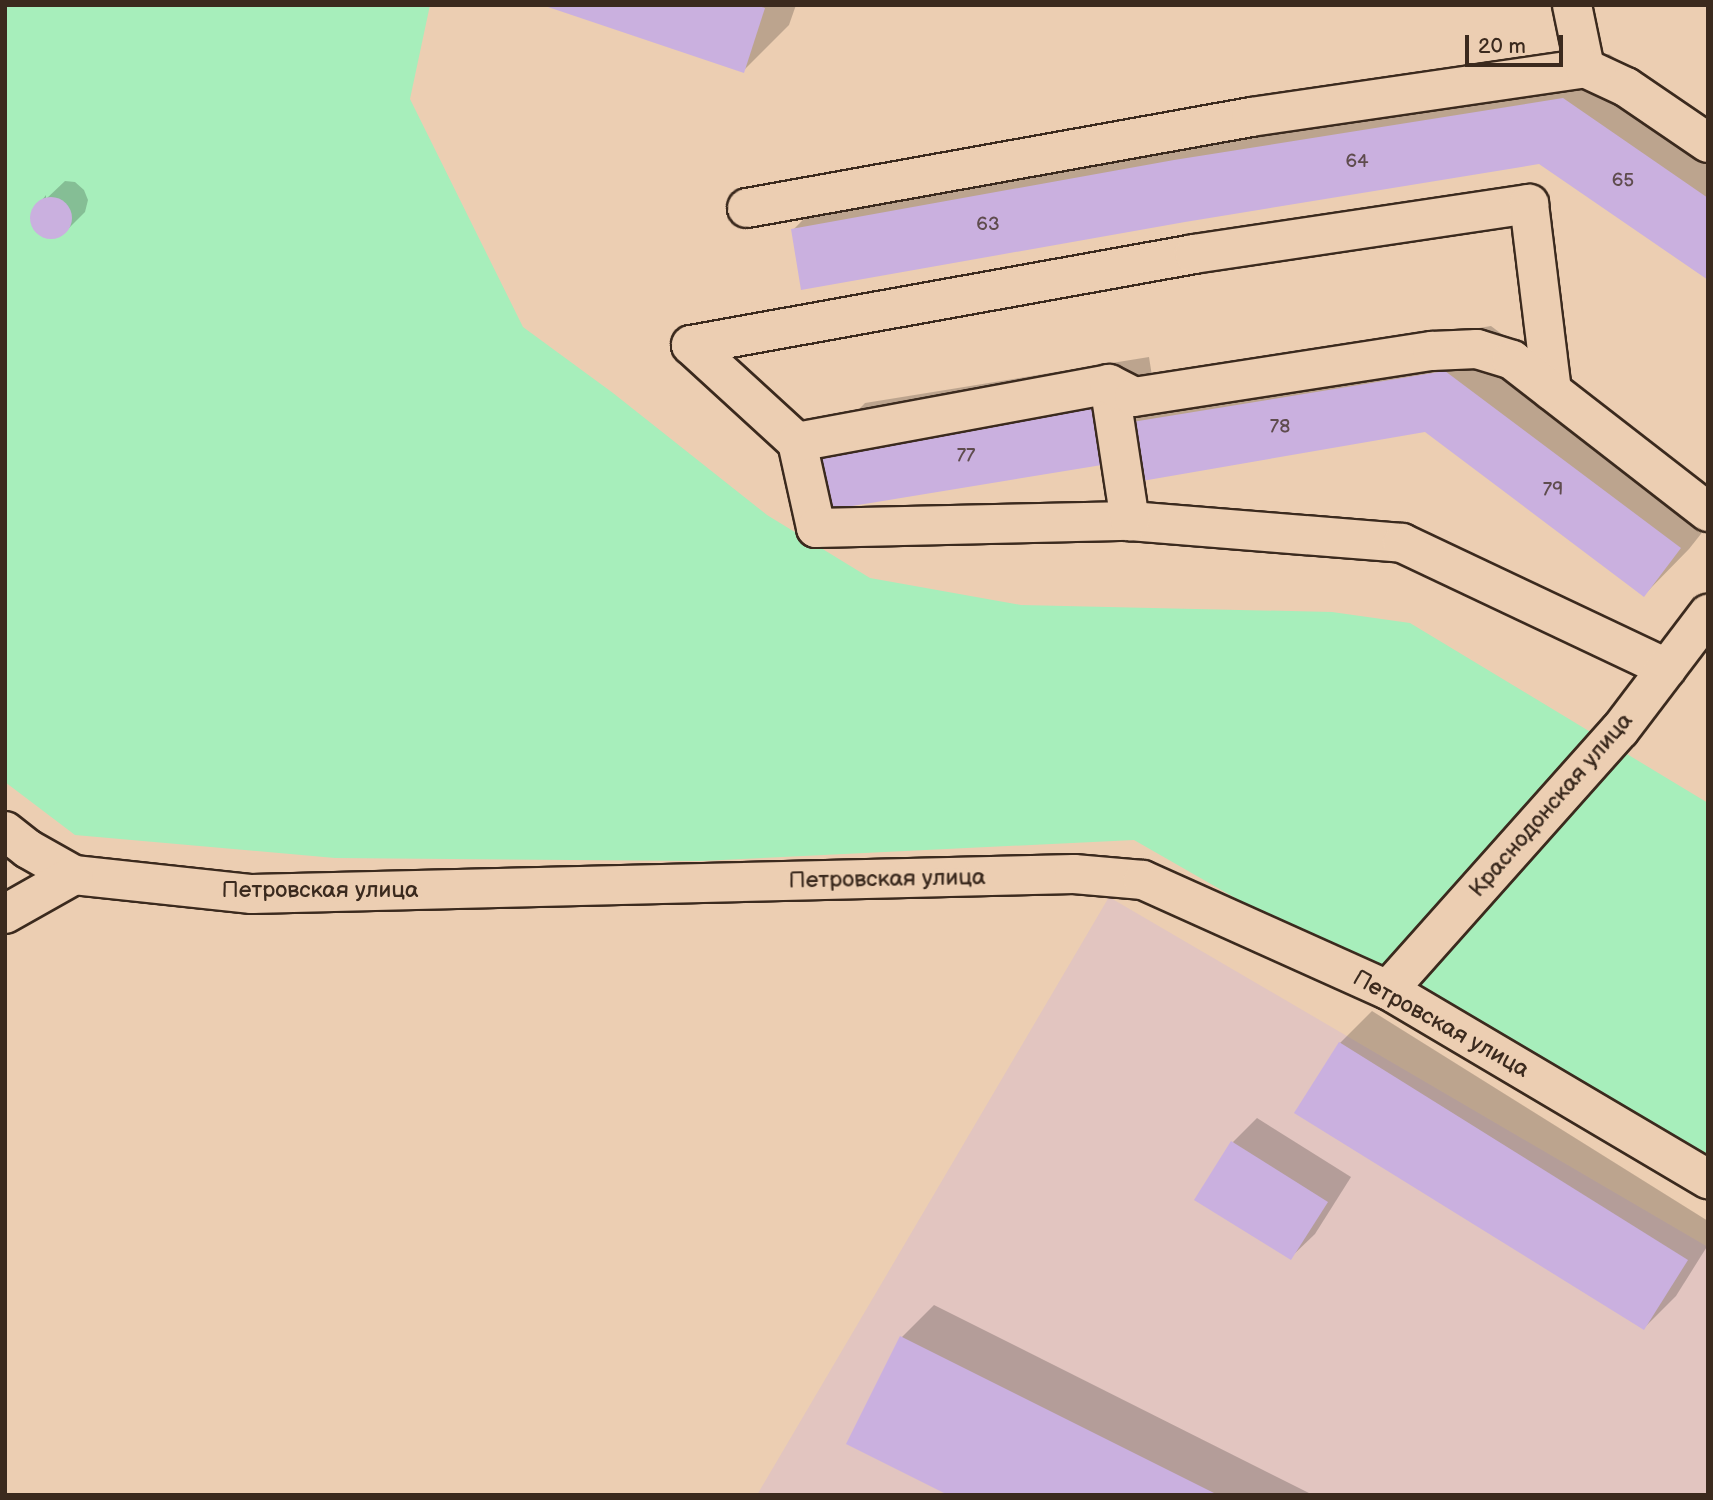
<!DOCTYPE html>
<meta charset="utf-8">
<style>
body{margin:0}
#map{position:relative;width:1713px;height:1500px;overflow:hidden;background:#ecceb2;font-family:"Balsamiq Sans",sans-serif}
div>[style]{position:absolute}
.built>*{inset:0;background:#e2c5c0}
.green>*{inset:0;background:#a7eebb}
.shadow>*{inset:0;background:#0003}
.building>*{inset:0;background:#cab0df}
.round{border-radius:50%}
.roads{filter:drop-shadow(2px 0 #3b2a1e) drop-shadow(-2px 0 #3b2a1e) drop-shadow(0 2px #3b2a1e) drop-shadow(0 -2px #3b2a1e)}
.minor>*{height:38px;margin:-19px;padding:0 19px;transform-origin:19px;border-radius:19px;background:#ecceb2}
span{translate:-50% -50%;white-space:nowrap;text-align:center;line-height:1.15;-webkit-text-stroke:7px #ecceb2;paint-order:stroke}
.number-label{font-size:19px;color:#5f4c4e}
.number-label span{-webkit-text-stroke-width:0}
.street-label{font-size:23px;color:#3b2a1e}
.frame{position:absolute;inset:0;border:7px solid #3b2a1e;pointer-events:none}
.scale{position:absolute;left:1465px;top:35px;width:98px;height:32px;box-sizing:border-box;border:4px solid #3b2a1e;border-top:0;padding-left:9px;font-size:21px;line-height:24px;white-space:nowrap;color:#3b2a1e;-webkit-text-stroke:5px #ecceb2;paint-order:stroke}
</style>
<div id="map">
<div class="built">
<i style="clip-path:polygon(1109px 897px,1708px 1247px,1708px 1495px,757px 1495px)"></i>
</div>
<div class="green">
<i style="clip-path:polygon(5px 5px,430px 5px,410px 99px,523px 327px,613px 393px,767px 515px,870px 578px,1021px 605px,1332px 612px,1410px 623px,1708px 803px,1708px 1169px,1134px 840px,700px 861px,335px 858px,75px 835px,5px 782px)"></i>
</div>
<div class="shadow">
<i style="clip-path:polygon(546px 5px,796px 5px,789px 25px,743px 71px)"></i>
<i style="clip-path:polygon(1609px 54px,1708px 121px,1708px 278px,1540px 162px,793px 230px,838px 184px,1221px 115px)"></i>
<i style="clip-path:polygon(65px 181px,75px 182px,84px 190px,88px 200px,85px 212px,61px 236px,50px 238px,40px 233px,32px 223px,32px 213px,46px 195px,46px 199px)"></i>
<i style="clip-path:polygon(1491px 326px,1708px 489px,1708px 525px,1689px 549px,1644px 595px,1425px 430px,820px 449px,865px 403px,1149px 357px,1156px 401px,1179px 377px)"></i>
<i style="clip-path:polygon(1372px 1011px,1708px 1221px,1708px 1245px,1676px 1296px,1644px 1328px,1340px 1043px)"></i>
<i style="clip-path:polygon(1257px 1118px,1351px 1177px,1315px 1234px,1290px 1258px,1233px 1142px)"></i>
<i style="clip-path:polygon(934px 1305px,1313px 1495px,952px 1495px,902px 1337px)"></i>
</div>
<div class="building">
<i style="clip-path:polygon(542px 5px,756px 5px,765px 8px,744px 73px)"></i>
<i style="clip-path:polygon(1563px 98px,1708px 198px,1708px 280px,1539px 164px,1185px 222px,801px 290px,791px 229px,1174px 160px)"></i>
<i class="round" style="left:30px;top:197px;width:42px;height:42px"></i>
<i style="clip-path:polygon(1445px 371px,1681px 548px,1644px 597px,1425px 432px,1142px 481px,1132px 422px)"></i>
<i style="clip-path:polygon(1104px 401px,1114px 463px,828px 510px,818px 448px)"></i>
<i style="clip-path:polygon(1339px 1042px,1688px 1260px,1644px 1330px,1294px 1113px)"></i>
<i style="clip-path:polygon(1231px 1141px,1328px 1202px,1291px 1260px,1194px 1200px)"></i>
<i style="clip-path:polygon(900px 1336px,1218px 1495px,948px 1495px,846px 1444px)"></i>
</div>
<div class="roads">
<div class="minor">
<i style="left:1572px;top:5px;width:64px;rotate:78.3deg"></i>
<i style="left:747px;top:208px;width:512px;rotate:-10.23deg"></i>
<i style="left:1251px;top:117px;width:338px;rotate:-8.3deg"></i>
<i style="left:1585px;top:68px;width:45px;rotate:24.9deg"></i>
<i style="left:1626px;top:87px;width:99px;rotate:34.3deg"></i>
<i style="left:691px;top:345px;width:144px;rotate:42.5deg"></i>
<i style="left:797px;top:442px;width:88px;rotate:77.5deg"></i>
<i style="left:816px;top:528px;width:314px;rotate:-1.3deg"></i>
<i style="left:1130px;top:521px;width:273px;rotate:4.6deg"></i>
<i style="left:1402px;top:543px;width:293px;rotate:25.3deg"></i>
<i style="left:691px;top:345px;width:511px;rotate:-10.25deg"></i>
<i style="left:1194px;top:254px;width:339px;rotate:-8.5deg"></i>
<i style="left:1529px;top:204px;width:188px;rotate:83deg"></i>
<i style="left:1109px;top:384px;width:139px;rotate:81.3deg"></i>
<i style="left:797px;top:442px;width:317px;rotate:-10.5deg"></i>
<i style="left:1109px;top:384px;width:28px;rotate:27deg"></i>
<i style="left:1134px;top:397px;width:302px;rotate:-8.8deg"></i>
<i style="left:1432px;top:351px;width:45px;rotate:-2.5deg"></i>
<i style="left:1477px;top:349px;width:37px;rotate:17deg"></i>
<i style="left:1512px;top:360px;width:248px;rotate:37.8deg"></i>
<i style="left:5px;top:831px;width:29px;rotate:38deg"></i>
<i style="left:28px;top:849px;width:53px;rotate:29.5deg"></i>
<i style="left:74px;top:875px;width:179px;rotate:6.1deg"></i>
<i style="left:252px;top:894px;width:822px;rotate:-1.39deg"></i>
<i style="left:1074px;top:874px;width:69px;rotate:5deg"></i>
<i style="left:1143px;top:880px;width:269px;rotate:24.2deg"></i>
<i style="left:1388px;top:990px;width:372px;rotate:30.6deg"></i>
<i style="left:5px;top:914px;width:79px;rotate:-29.5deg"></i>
<i style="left:1388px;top:990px;width:348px;rotate:-48.3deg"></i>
<i style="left:1620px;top:730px;width:146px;rotate:-52.8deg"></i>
</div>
</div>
<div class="number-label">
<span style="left:1357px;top:162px">64</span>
<span style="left:1623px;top:181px">65</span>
<span style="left:988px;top:225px">63</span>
<span style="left:1280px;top:427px">78</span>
<span style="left:966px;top:456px">77</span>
<span style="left:1553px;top:490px">79</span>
</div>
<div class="street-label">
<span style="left:1551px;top:805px;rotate:-49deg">Краснодонская улица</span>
<span style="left:887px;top:879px;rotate:-1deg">Петровская улица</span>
<span style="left:320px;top:890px">Петровская улица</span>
<span style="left:1441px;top:1024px;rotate:29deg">Петровская улица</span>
</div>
<div class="frame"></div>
<div class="scale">20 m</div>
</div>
